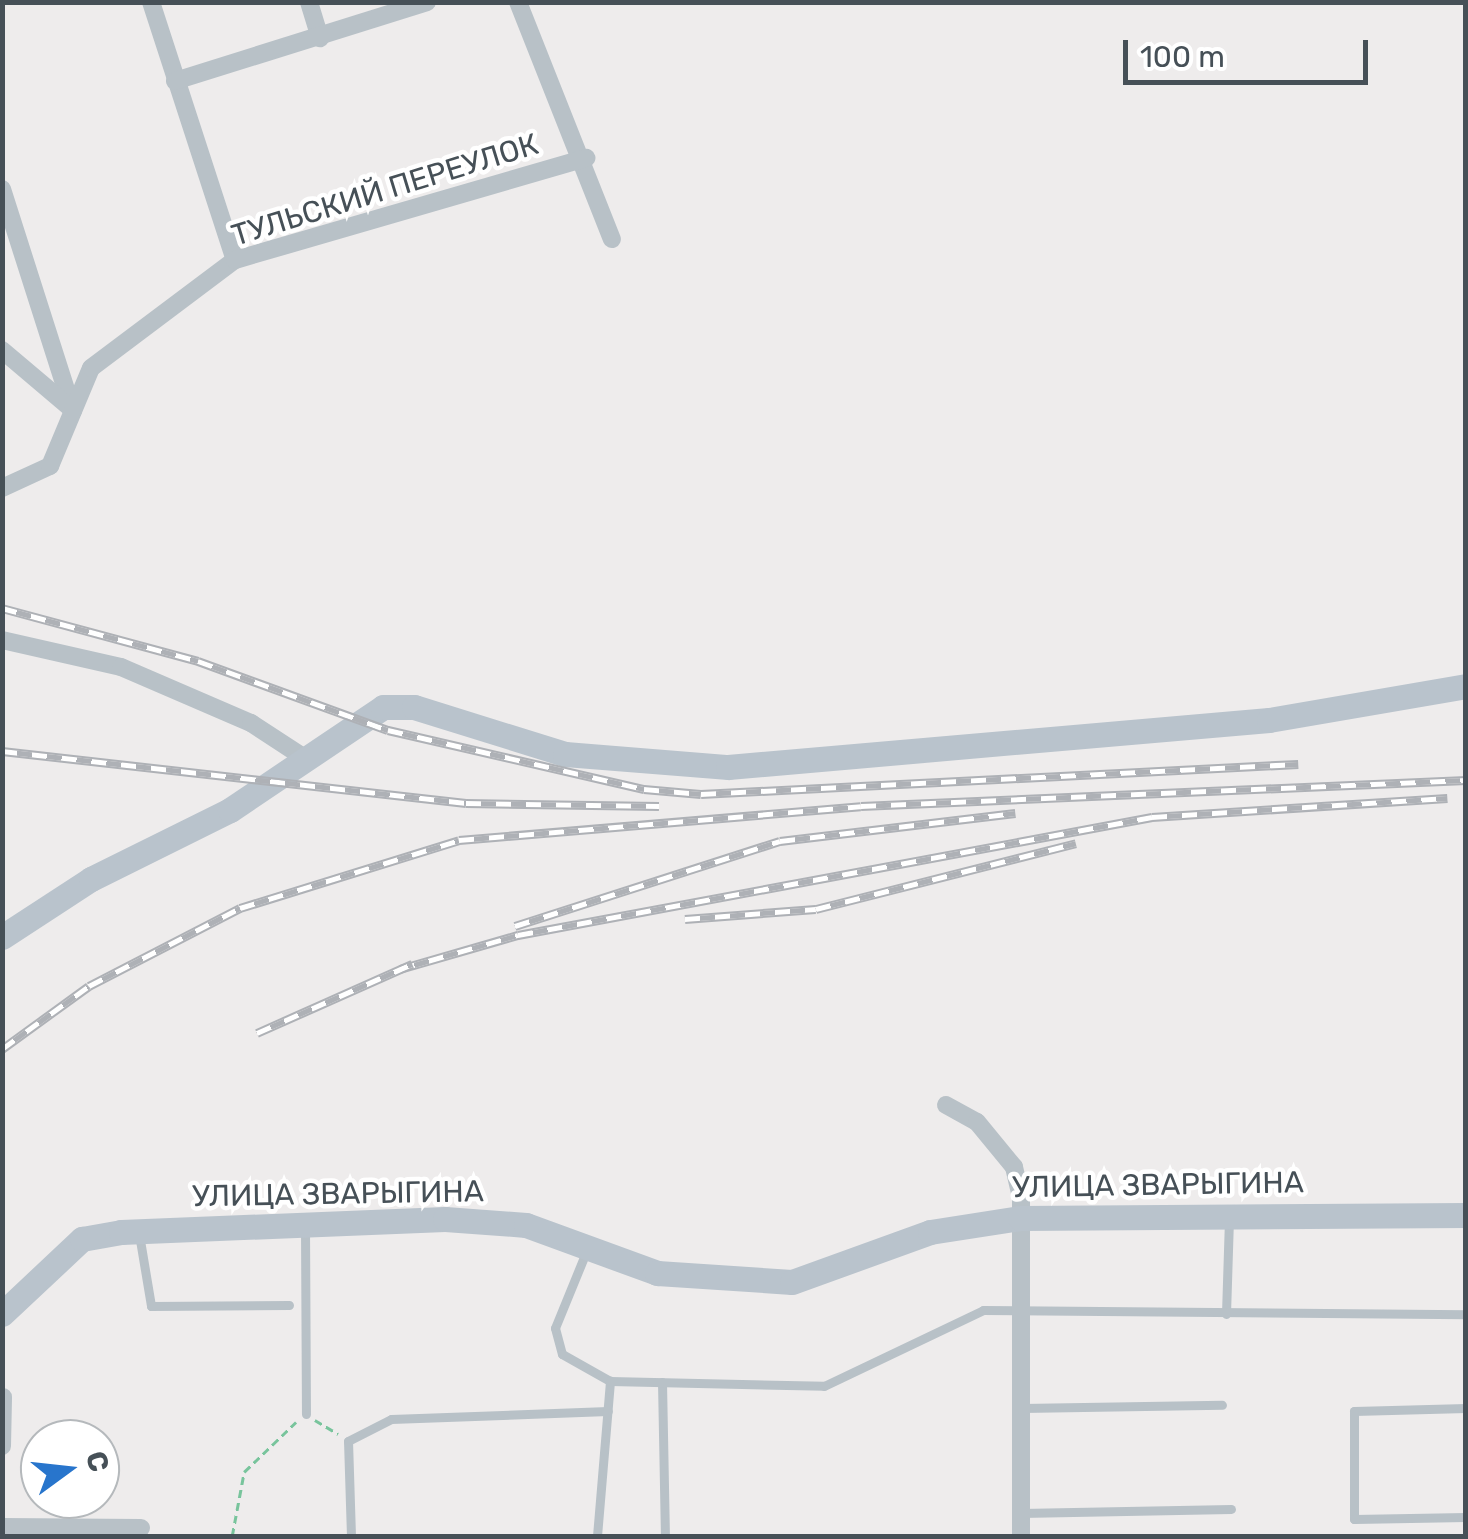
<!DOCTYPE html>
<meta charset="utf-8">
<style>
body{margin:0}
#map{position:relative;width:1468px;height:1539px;overflow:hidden;background:#eeecec;font-family:Rubik,sans-serif}
div>[style]{position:absolute}
.path>*{height:2.5px;margin-top:-1.25px;transform-origin:0;background:repeating-linear-gradient(90deg,#78c49c 0 8px,transparent 0 13px)}
.lane>*{height:9px;margin:-4.5px;padding:0 4.5px;transform-origin:4.5px;border-radius:4.5px;background:#b8c1c7}
.street>*{height:18px;margin:-9px;padding:0 9px;transform-origin:9px;border-radius:9px;background:#b8c1c7}
.secondary>*{height:25px;margin:-12.5px;padding:0 12.5px;transform-origin:12.5px;border-radius:12.5px;background:#b9c3cc}
.rail>*{height:9px;margin-top:-4.5px;transform-origin:0;background:repeating-linear-gradient(90deg,#fff 0 15px,#aeb1b6 0 30px);box-sizing:border-box;border-block:2px solid #aeb1b6}
span{translate:-50% -50%;white-space:nowrap;text-align:center;line-height:1.15;-webkit-text-stroke:9px #fff;paint-order:stroke}
.street-label{font-size:30px;color:#465057}
.frame{position:absolute;inset:0;border:5px solid #465057;pointer-events:none}
.north{position:absolute;left:20px;top:1419px;width:100px;height:100px;box-sizing:border-box;background:#fff;border:2px solid #b5b9bc;border-radius:50%;rotate:75deg;font-size:28px;font-weight:700;line-height:40px;text-align:center;color:#465057}
.north::after{content:'';display:block;margin:auto;width:35px;height:45px;background:#2875cc;clip-path:polygon(50% 0,100% 100%,50% 72%,0 100%)}
.scale{position:absolute;left:1123px;top:40px;width:245px;height:45px;box-sizing:border-box;border:5px solid #465057;border-top:0;padding-left:12px;font-size:30px;line-height:35px;white-space:nowrap;color:#465057;-webkit-text-stroke:8px #fff;paint-order:stroke}
</style>
<div id="map">
<div class="path">
<i style="left:315px;top:1420px;width:27px;rotate:31deg"></i>
<i style="left:232px;top:1536px;width:65px;rotate:-79.4deg"></i>
<i style="left:244px;top:1472px;width:72px;rotate:-43.9deg"></i>
</div>
<div class="lane">
<i style="left:305px;top:1227px;width:187px;rotate:89.7deg"></i>
<i style="left:139px;top:1234px;width:73px;rotate:80.5deg"></i>
<i style="left:151px;top:1306px;width:138px;rotate:-0.4deg"></i>
<i style="left:586px;top:1252px;width:82px;rotate:112.2deg"></i>
<i style="left:555px;top:1328px;width:27px;rotate:75deg"></i>
<i style="left:562px;top:1354px;width:55px;rotate:29.4deg"></i>
<i style="left:1226px;top:1314px;width:93px;rotate:-88.2deg"></i>
<i style="left:662px;top:1382px;width:152px;rotate:88.9deg"></i>
<i style="left:1022px;top:1408px;width:200px;rotate:-0.9deg"></i>
<i style="left:1466px;top:1408px;width:112px;rotate:178.5deg"></i>
<i style="left:1354px;top:1411px;width:108px;rotate:90deg"></i>
<i style="left:1354px;top:1519px;width:112px;rotate:-1deg"></i>
<i style="left:1021px;top:1513px;width:210px;rotate:-1.1deg"></i>
<i style="left:351px;top:1536px;width:95px;rotate:-91.8deg"></i>
<i style="left:348px;top:1441px;width:48px;rotate:-27.1deg"></i>
<i style="left:391px;top:1419px;width:217px;rotate:-2.1deg"></i>
<i style="left:597px;top:1536px;width:156px;rotate:-85.2deg"></i>
<i style="left:610px;top:1381px;width:214px;rotate:1.3deg"></i>
<i style="left:824px;top:1386px;width:176px;rotate:-25.5deg"></i>
<i style="left:983px;top:1310px;width:483px;rotate:0.5deg"></i>
</div>
<div class="street">
<i style="left:151px;top:2px;width:271px;rotate:72deg"></i>
<i style="left:309px;top:2px;width:38px;rotate:73deg"></i>
<i style="left:518px;top:2px;width:255px;rotate:68.4deg"></i>
<i style="left:175px;top:81px;width:264px;rotate:-17.4deg"></i>
<i style="left:2px;top:189px;width:233px;rotate:72.3deg"></i>
<i style="left:2px;top:350px;width:93px;rotate:40.2deg"></i>
<i style="left:2px;top:488px;width:53px;rotate:-24.6deg"></i>
<i style="left:50px;top:466px;width:106px;rotate:-67.3deg"></i>
<i style="left:91px;top:368px;width:180px;rotate:-36.9deg"></i>
<i style="left:235px;top:260px;width:366px;rotate:-16.2deg"></i>
<i style="left:2px;top:640px;width:122px;rotate:12.8deg"></i>
<i style="left:121px;top:667px;width:142px;rotate:23.3deg"></i>
<i style="left:251px;top:723px;width:66px;rotate:33.2deg"></i>
<i style="left:946px;top:1105px;width:35px;rotate:29deg"></i>
<i style="left:977px;top:1122px;width:58px;rotate:50.6deg"></i>
<i style="left:1014px;top:1167px;width:31px;rotate:77deg"></i>
<i style="left:1021px;top:1197px;width:339px;rotate:90deg"></i>
<i style="left:2px;top:1446px;width:49px;rotate:-88.8deg"></i>
<i style="left:2px;top:1527px;width:139px;rotate:0.4deg"></i>
</div>
<div class="secondary">
<i style="left:2px;top:937px;width:106px;rotate:-33.1deg"></i>
<i style="left:91px;top:879px;width:155px;rotate:-26.4deg"></i>
<i style="left:230px;top:810px;width:184px;rotate:-33.9deg"></i>
<i style="left:383px;top:707px;width:31px"></i>
<i style="left:414px;top:707px;width:158px;rotate:17.3deg"></i>
<i style="left:565px;top:754px;width:164px;rotate:4.6deg"></i>
<i style="left:728px;top:767px;width:543px;rotate:-4.97deg"></i>
<i style="left:1269px;top:720px;width:200px;rotate:-9.8deg"></i>
<i style="left:2px;top:1314px;width:110px;rotate:-43.2deg"></i>
<i style="left:82px;top:1239px;width:40px;rotate:-10deg"></i>
<i style="left:121px;top:1232px;width:324px;rotate:-2.3deg"></i>
<i style="left:445px;top:1219px;width:81px;rotate:4.2deg"></i>
<i style="left:526px;top:1225px;width:140px;rotate:20.1deg"></i>
<i style="left:657px;top:1273px;width:135px;rotate:3.8deg"></i>
<i style="left:792px;top:1282px;width:147px;rotate:-19.9deg"></i>
<i style="left:930px;top:1232px;width:91px;rotate:-8.8deg"></i>
<i style="left:1020px;top:1218px;width:446px;rotate:-0.4deg"></i>
</div>
<div class="rail">
<i style="left:2px;top:608px;width:203px;rotate:15.1deg"></i>
<i style="left:198px;top:661px;width:202px;rotate:20deg"></i>
<i style="left:388px;top:730px;width:263px;rotate:13deg"></i>
<i style="left:644px;top:789px;width:57px;rotate:5deg"></i>
<i style="left:701px;top:794px;width:598px;rotate:-2.88deg"></i>
<i style="left:2px;top:751px;width:467px;rotate:6.4deg"></i>
<i style="left:466px;top:803px;width:193px;rotate:0.9deg"></i>
<i style="left:685px;top:919px;width:131px;rotate:-4.4deg"></i>
<i style="left:816px;top:909px;width:268px;rotate:-14.2deg"></i>
<i style="left:515px;top:926px;width:278px;rotate:-17.8deg"></i>
<i style="left:780px;top:841px;width:237px;rotate:-6.8deg"></i>
<i style="left:400px;top:969px;width:123px;rotate:-16.1deg"></i>
<i style="left:518px;top:935px;width:645px;rotate:-10.54deg"></i>
<i style="left:1152px;top:817px;width:296px;rotate:-3.7deg"></i>
<i style="left:257px;top:1033px;width:170px;rotate:-24deg"></i>
<i style="left:2px;top:1049px;width:107px;rotate:-35.9deg"></i>
<i style="left:89px;top:986px;width:170px;rotate:-27.3deg"></i>
<i style="left:240px;top:908px;width:229px;rotate:-17.2deg"></i>
<i style="left:459px;top:840px;width:403px;rotate:-4.8deg"></i>
<i style="left:861px;top:806px;width:606px;rotate:-2.46deg"></i>
</div>
<div class="street-label">
<span style="left:385px;top:190px;rotate:-17deg">ТУЛЬСКИЙ ПЕРЕУЛОК</span>
<span style="left:1158px;top:1185px;rotate:-1deg">УЛИЦА ЗВАРЫГИНА</span>
<span style="left:338px;top:1194px;rotate:-1deg">УЛИЦА ЗВАРЫГИНА</span>
</div>
<div class="frame"></div>
<div class="north">С</div>
<div class="scale">100 m</div>
</div>
